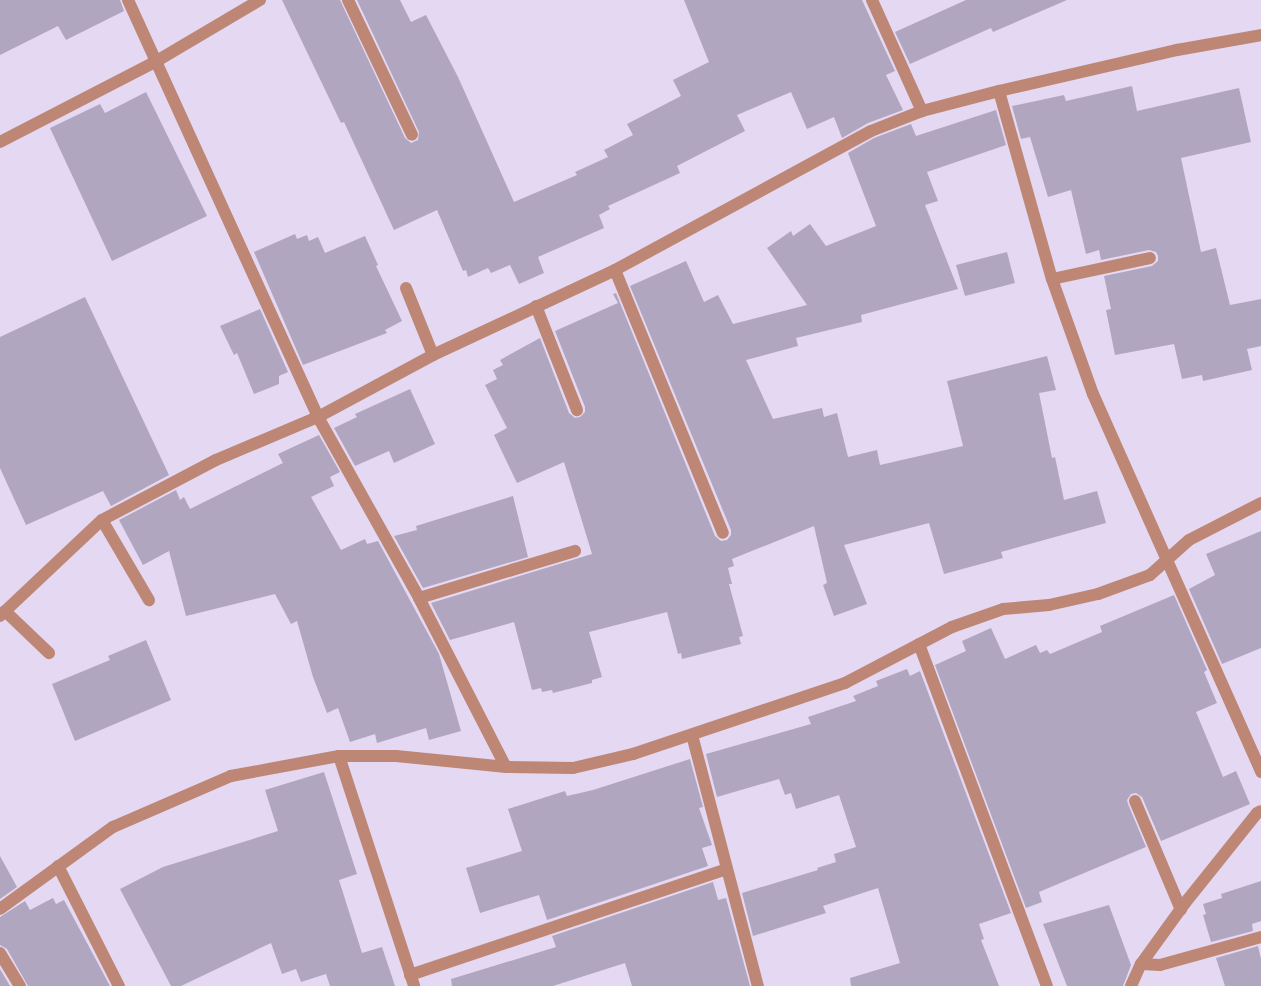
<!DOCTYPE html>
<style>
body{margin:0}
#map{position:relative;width:1261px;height:986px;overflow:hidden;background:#e4d8f3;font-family:"Golos Text",sans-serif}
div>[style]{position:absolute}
.building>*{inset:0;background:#b1a6bf}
.lane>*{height:12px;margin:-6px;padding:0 6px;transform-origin:6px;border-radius:6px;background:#bd8675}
.street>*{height:12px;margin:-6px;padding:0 6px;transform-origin:6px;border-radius:6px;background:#bd8675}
span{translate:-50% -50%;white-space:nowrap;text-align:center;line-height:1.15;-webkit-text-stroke:4.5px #f0e7fc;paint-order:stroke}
</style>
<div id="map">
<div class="building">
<i style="clip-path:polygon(0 0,120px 0,124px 11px,66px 40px,58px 26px,0 55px)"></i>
<i style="clip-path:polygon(282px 0,340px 0,405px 138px,411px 143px,418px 140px,419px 132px,357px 0,400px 0,411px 22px,426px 15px,458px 77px,514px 202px,577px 175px,575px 172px,608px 157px,604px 150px,633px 135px,627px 124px,681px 96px,673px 80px,709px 62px,684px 0,862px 0,895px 71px,886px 75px,903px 110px,868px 123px,842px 138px,834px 117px,807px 129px,791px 92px,737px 115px,745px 131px,677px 166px,680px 173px,608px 206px,610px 209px,599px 215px,604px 228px,538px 257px,544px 273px,519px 284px,510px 265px,491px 273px,488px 268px,468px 277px,466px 270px,463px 271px,437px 210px,394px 230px,344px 122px,341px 123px)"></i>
<i style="clip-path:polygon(966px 0,1067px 0,993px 32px,991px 28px,910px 64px,895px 32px)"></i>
<i style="clip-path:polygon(1132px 86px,1137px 111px,1239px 88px,1251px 142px,1181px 158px,1201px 252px,1216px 248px,1230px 305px,1261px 299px,1261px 346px,1247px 349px,1252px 370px,1203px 381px,1202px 375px,1182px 379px,1174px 344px,1115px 355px,1106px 310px,1111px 309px,1104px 276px,1152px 266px,1158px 261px,1158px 256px,1156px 252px,1149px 250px,1101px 260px,1099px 250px,1086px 254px,1071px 190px,1048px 197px,1030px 137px,1021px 139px,1012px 106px,1064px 95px,1066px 101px)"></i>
<i style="clip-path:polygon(146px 92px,207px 216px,112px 261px,50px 128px,100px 104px,105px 113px)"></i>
<i style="clip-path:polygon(996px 110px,1006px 145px,927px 172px,938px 201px,925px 205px,958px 289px,861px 315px,862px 322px,796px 338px,798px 346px,746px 360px,773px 419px,822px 408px,824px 417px,837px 413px,848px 457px,877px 450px,880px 465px,963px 446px,947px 381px,1047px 356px,1056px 390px,1039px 393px,1052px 458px,1055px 457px,1064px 500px,1097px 491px,1106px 523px,1001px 552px,1003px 558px,944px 574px,929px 523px,844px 545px,867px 604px,834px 616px,823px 585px,827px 583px,814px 526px,732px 559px,734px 566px,728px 568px,732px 584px,729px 584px,743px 636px,739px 637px,741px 644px,682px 659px,681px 653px,678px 654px,667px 612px,589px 632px,602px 677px,592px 680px,592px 683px,553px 693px,552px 690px,542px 692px,541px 688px,532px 690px,514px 622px,450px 640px,431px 603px,592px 554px,564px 462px,517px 483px,494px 435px,507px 428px,485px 385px,497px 379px,493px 370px,503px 365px,500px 360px,540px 338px,569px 413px,575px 418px,580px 417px,585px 412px,585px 407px,555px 331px,618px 303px,613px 294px,616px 293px,715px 536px,721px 541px,727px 540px,731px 535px,731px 530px,630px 286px,686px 261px,704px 302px,718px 295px,733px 324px,807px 305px,767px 248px,791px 231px,793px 236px,810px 224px,826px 246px,876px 226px,848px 153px,874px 138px,911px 124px,916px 136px)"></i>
<i style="clip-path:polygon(295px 234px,297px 239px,307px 235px,309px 241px,318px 237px,325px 253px,365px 236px,378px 265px,376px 266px,402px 321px,385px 330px,387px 333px,303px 365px,254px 252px)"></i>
<i style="clip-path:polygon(1007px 252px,1015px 283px,965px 296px,956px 265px)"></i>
<i style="clip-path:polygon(85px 297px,169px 475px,111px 506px,103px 491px,26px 525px,0 468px,0 337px)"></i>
<i style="clip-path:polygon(260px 309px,288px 372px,279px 376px,279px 384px,254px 394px,237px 353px,234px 355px,220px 326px)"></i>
<i style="clip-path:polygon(410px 389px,435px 444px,394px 463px,389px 451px,355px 466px,334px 428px,357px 417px,355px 414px)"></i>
<i style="clip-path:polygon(319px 435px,340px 472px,330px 477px,334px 486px,311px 497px,341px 550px,365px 539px,367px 544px,378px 541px,439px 654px,461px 731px,429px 740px,426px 728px,377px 743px,375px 734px,350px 742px,338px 708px,327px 713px,313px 677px,297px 621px,291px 624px,275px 594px,186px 616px,169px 551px,143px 565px,119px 520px,176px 490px,180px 500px,184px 497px,190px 509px,283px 463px,278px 454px)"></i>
<i style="clip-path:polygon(513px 496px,528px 557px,423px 588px,394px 536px,417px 530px,416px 526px)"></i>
<i style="clip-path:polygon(1261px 531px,1261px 648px,1222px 664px,1189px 589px,1215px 575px,1206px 554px)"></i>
<i style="clip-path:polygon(1174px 595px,1207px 670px,1204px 672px,1217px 703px,1196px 712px,1223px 777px,1236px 771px,1250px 804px,1161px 841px,1142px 797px,1136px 793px,1131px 794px,1127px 800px,1128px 804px,1146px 847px,1039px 892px,1042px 902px,1026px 908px,935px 665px,966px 651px,962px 641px,991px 628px,1005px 659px,1036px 645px,1040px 653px,1047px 650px,1050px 654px,1102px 632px,1100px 626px)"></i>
<i style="clip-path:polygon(146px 640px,171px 700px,75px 741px,52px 684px,110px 660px,108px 656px)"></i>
<i style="clip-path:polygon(907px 669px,910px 676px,920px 671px,1011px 913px,979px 924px,984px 939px,981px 940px,999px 986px,851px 986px,850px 978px,900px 963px,878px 888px,823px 906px,826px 913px,753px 936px,742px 893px,818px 870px,817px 868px,836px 862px,834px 854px,856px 847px,839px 795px,796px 809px,791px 793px,785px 795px,779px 779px,717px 797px,706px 754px,811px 724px,808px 717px,856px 701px,853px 696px,878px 686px,876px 681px)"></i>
<i style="clip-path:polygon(690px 759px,703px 807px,699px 808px,712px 845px,702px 848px,708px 866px,547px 920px,539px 895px,480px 913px,466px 868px,522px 851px,508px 809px,565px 791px,567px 796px,593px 790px)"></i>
<i style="clip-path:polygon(324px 772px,357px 874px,339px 880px,362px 953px,382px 947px,395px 986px,330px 986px,326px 974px,301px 982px,296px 969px,282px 974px,271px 943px,181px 986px,171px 986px,120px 889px,163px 867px,278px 831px,265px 790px)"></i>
<i style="clip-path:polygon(0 856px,17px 887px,0 899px)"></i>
<i style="clip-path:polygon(1261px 881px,1261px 921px,1252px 924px,1253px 931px,1211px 942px,1203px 915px,1206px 914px,1203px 904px,1222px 898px,1221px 894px)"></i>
<i style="clip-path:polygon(713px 882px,718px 900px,726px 898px,750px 986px,632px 986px,625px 963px,553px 986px,452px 986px,451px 979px,556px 947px,552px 936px)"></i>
<i style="clip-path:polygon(53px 898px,56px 904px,64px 900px,110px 986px,28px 986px,7px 949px,0 945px,0 917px,25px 901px,30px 910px)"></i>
<i style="clip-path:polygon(1109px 905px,1131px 965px,1123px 986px,1067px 986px,1043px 924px)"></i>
<i style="clip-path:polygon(1258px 946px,1261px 959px,1261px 986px,1225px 986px,1216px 958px)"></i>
<i style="clip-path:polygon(0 969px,10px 986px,0 986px)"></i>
</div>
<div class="lane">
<i style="left:348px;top:0;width:149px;rotate:64.6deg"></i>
<i style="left:615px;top:270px;width:284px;rotate:67.7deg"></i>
<i style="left:1052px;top:279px;width:100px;rotate:-12.1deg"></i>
<i style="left:406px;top:288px;width:72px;rotate:68.1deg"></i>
<i style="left:536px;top:306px;width:112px;rotate:68.5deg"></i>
<i style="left:102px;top:520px;width:93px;rotate:59.6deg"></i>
<i style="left:419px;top:598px;width:163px;rotate:-16.8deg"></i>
<i style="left:5px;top:611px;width:61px;rotate:43.7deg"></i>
<i style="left:1135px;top:801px;width:118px;rotate:67.1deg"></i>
<i style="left:58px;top:866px;width:135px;rotate:63.1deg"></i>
<i style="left:0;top:953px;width:39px;rotate:59deg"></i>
<i style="left:1141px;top:964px;width:19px;rotate:3deg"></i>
<i style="left:1160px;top:965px;width:105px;rotate:-15.5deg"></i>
</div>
<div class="street">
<i style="left:128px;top:0;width:458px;rotate:65.5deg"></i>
<i style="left:318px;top:417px;width:207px;rotate:60.8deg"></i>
<i style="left:419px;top:598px;width:190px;rotate:62.8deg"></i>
<i style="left:872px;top:0;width:122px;rotate:65.8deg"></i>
<i style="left:999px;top:91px;width:195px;rotate:74.3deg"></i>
<i style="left:1052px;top:279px;width:122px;rotate:70.4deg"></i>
<i style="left:1093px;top:394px;width:414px;rotate:66deg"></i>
<i style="left:0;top:142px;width:174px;rotate:-27.3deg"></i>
<i style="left:155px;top:62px;width:122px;rotate:-30.6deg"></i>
<i style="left:0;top:616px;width:140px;rotate:-43.3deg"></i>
<i style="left:102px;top:520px;width:129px;rotate:-27.8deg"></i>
<i style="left:216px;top:460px;width:111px;rotate:-22.9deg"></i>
<i style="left:318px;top:417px;width:131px;rotate:-28.3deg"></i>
<i style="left:433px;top:355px;width:201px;rotate:-25deg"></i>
<i style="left:615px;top:270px;width:291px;rotate:-28.5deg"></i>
<i style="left:871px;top:131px;width:55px;rotate:-21.4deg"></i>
<i style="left:922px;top:111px;width:80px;rotate:-14.6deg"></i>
<i style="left:999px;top:91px;width:183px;rotate:-13deg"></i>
<i style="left:1177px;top:50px;width:85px;rotate:-10.1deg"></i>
<i style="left:919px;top:644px;width:365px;rotate:69.5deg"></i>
<i style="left:692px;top:735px;width:260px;rotate:75.3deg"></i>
<i style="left:339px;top:756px;width:242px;rotate:71.9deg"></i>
<i style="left:0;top:909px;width:140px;rotate:-36deg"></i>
<i style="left:113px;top:827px;width:129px;rotate:-23.4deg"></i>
<i style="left:231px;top:776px;width:110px;rotate:-10.5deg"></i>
<i style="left:339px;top:756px;width:57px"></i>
<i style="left:396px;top:756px;width:111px;rotate:5.7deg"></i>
<i style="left:506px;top:767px;width:67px;rotate:0.9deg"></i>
<i style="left:573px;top:768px;width:62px;rotate:-13.1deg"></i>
<i style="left:633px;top:754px;width:224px;rotate:-18.5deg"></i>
<i style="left:845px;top:683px;width:121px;rotate:-27.6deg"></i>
<i style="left:952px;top:627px;width:54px;rotate:-19.4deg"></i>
<i style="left:1003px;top:609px;width:46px;rotate:-5deg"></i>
<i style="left:1049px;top:605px;width:50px;rotate:-12.7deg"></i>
<i style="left:1098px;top:594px;width:55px;rotate:-20.1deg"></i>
<i style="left:1150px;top:575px;width:52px;rotate:-41.9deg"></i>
<i style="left:1189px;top:540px;width:81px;rotate:-27.2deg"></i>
<i style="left:410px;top:975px;width:333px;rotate:-18.5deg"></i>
<i style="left:1131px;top:986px;width:24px;rotate:-66deg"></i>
<i style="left:1141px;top:964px;width:75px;rotate:-54.2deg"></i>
<i style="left:1185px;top:903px;width:115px;rotate:-51.3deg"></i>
<i style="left:1257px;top:813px;width:4px;rotate:-27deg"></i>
</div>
</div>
